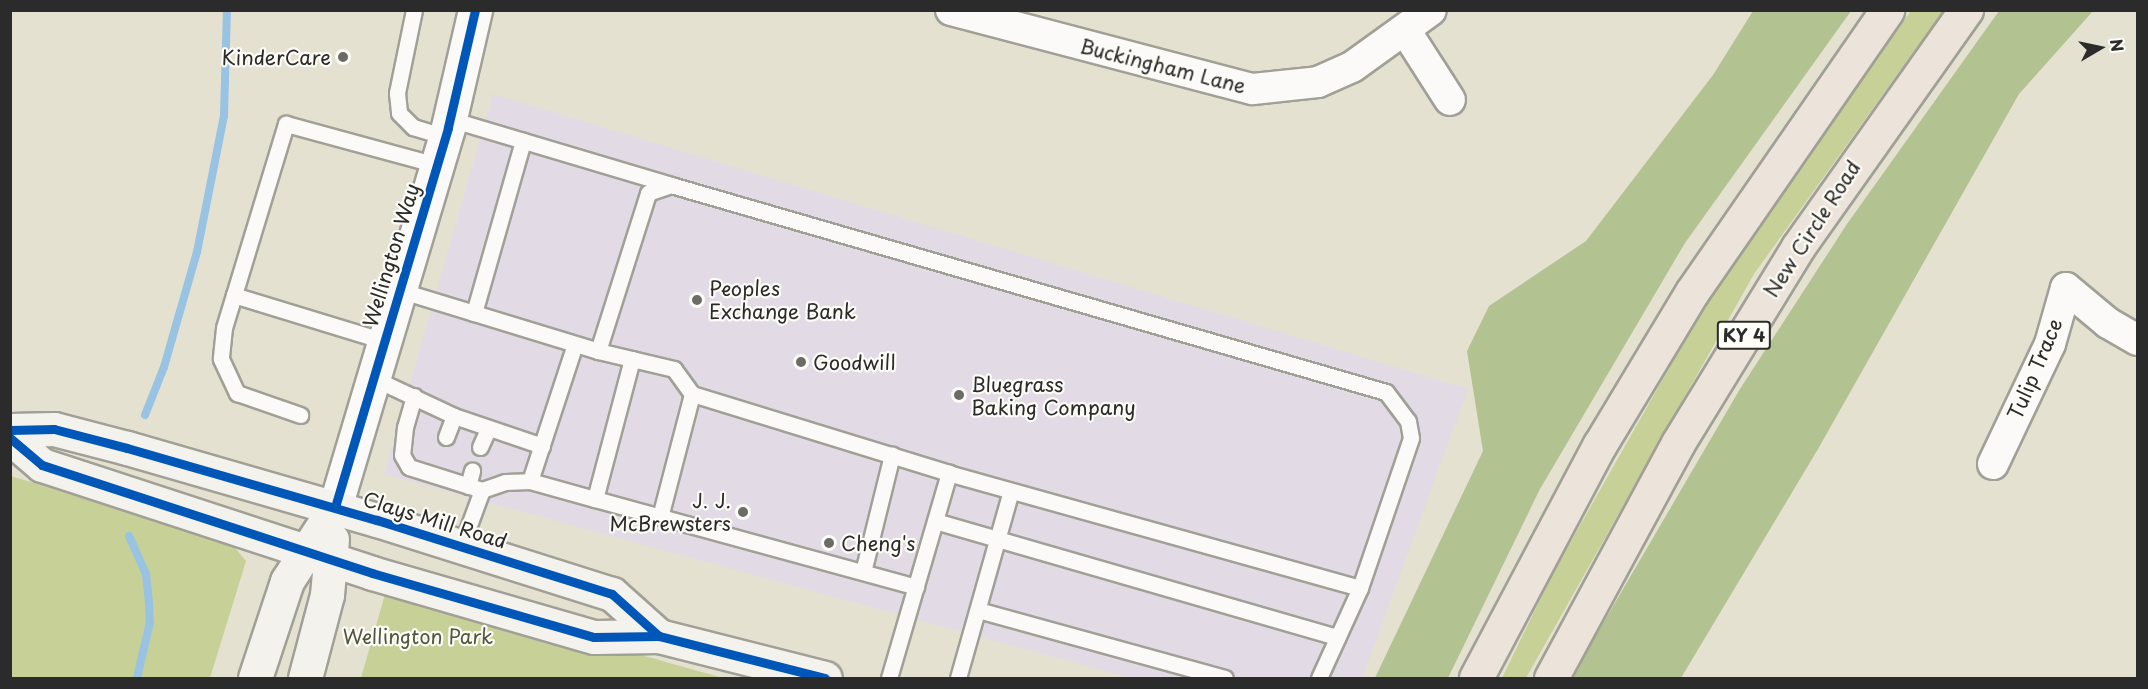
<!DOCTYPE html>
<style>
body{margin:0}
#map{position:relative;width:2148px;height:689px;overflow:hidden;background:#e4e1d1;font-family:"Playpen Sans",sans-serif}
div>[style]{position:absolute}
.built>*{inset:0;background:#e2dae4}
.green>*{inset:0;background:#c6d097}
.forest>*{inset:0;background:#b2c291}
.stream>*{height:8px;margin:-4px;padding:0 4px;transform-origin:4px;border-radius:4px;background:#98c3e2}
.roads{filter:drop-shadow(2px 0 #a1a096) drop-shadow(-2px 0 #a1a096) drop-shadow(0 2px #a1a096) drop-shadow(0 -2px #a1a096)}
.service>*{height:15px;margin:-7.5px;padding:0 7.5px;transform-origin:7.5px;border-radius:7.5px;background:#fbfaf8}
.minor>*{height:30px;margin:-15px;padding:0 15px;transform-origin:15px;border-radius:15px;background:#fbfaf8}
.tertiary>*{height:33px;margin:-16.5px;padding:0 16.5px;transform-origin:16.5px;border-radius:16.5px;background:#fbfaf8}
.secondary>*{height:33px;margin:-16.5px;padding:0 16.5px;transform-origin:16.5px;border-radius:16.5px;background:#f4f2ed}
.motorway>*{height:33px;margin:-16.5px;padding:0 16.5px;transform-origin:16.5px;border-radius:16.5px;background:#ece4db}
.cycleway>*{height:9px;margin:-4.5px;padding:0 4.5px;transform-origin:4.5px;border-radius:4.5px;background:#0057b8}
.dots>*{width:16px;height:16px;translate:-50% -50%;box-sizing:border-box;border:3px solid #fdfcf7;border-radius:50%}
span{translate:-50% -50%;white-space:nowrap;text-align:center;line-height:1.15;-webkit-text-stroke:4.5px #fdfcf7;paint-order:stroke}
.shield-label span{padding:2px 4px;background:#fdfcf7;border:2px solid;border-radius:4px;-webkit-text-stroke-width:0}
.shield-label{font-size:18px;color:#2b2b2b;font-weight:700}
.poi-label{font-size:20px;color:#2b2b2b}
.right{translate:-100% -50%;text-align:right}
.left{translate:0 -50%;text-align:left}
.street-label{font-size:20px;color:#2b2b2b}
.park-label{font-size:20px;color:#52583d}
.frame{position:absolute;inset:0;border:12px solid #2b2b2b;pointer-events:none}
.north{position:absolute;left:2070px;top:18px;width:60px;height:60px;-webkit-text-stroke:4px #fdfcf7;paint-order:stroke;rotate:81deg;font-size:16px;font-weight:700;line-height:24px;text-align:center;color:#2b2b2b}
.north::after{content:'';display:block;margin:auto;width:21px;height:27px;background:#2b2b2b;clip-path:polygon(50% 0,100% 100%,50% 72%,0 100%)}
</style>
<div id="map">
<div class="built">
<i style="clip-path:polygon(493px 94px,1468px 389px,1362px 678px,1131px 678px,384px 474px)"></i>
</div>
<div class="green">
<i style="clip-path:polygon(1911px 11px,1943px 11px,1754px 274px,1526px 678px,1502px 678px,1553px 573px,1731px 259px)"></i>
<i style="clip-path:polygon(10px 476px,226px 537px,246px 561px,210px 678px,11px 678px)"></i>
<i style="clip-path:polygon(388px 584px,723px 678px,361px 678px)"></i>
</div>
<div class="forest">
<i style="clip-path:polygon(1753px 11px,1851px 11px,1685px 243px,1540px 489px,1448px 678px,1375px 678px,1483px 451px,1467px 351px,1489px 306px,1586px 241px,1713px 75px)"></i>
<i style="clip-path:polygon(1999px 11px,2093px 11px,2019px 94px,1818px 449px,1681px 678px,1571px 678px,1740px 389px,1847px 224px)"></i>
</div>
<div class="stream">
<i style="left:145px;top:415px;width:52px;rotate:-68.4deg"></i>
<i style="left:164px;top:367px;width:120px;rotate:-74deg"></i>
<i style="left:197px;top:252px;width:139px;rotate:-78.8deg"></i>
<i style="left:224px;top:116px;width:106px;rotate:-88.4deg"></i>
<i style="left:129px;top:536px;width:42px;rotate:65.9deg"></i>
<i style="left:146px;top:574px;width:31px;rotate:84deg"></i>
<i style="left:149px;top:605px;width:17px;rotate:87deg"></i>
<i style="left:150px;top:622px;width:57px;rotate:103.1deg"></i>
</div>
<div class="roads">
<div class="service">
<i style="left:414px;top:10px;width:85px;rotate:101.6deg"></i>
<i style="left:397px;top:93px;width:20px;rotate:84deg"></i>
<i style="left:399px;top:113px;width:20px;rotate:45deg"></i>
<i style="left:413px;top:127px;width:34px;rotate:17deg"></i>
<i style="left:450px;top:119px;width:231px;rotate:16.6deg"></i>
<i style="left:671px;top:185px;width:744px;rotate:16.15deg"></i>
<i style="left:1386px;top:392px;width:36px;rotate:53deg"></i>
<i style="left:1408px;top:421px;width:17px;rotate:80deg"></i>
<i style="left:1411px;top:438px;width:158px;rotate:108.8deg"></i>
<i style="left:1360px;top:588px;width:427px;rotate:-164.4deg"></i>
<i style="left:949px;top:473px;width:269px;rotate:-162.9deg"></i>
<i style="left:692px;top:394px;width:31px;rotate:-126deg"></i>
<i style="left:674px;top:369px;width:78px;rotate:-166.7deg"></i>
<i style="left:598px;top:351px;width:166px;rotate:-72.4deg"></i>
<i style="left:648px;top:193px;width:24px;rotate:-19deg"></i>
<i style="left:399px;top:290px;width:208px;rotate:17deg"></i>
<i style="left:234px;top:295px;width:34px;rotate:107deg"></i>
<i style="left:224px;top:328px;width:31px;rotate:96deg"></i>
<i style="left:221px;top:359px;width:38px;rotate:65deg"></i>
<i style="left:237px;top:393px;width:67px;rotate:19.2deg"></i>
<i style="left:474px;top:313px;width:179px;rotate:-74.1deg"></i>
<i style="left:384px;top:341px;width:157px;rotate:-163deg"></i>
<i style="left:234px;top:295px;width:179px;rotate:-73.1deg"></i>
<i style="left:286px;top:124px;width:156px;rotate:15.2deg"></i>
<i style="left:575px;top:344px;width:144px;rotate:108.2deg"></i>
<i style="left:530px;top:481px;width:67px;rotate:15.5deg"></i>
<i style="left:632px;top:359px;width:145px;rotate:104.8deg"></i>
<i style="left:595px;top:499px;width:333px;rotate:15.3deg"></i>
<i style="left:373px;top:378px;width:89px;rotate:25.1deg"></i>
<i style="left:454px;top:416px;width:93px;rotate:18.8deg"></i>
<i style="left:414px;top:396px;width:32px;rotate:106deg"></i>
<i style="left:405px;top:427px;width:28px;rotate:96deg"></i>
<i style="left:402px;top:455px;width:14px;rotate:60deg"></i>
<i style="left:409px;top:467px;width:77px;rotate:17.5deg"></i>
<i style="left:446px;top:437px;width:22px;rotate:-69deg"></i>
<i style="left:480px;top:447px;width:20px;rotate:-66deg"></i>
<i style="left:468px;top:486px;width:16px;rotate:-75deg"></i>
<i style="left:660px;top:517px;width:127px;rotate:-75.4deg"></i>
<i style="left:935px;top:521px;width:419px;rotate:16.1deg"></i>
<i style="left:461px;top:547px;width:61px;rotate:-69.8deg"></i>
<i style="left:482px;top:490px;width:24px;rotate:-19deg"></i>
<i style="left:505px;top:482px;width:25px;rotate:-2deg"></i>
<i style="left:863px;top:572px;width:121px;rotate:-76.1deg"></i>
<i style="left:978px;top:610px;width:256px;rotate:15.4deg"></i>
<i style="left:889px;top:678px;width:214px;rotate:-73.7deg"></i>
<i style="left:958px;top:678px;width:194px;rotate:-74.2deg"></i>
<i style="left:1319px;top:678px;width:99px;rotate:-65.5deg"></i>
</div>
<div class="minor">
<i style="left:951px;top:10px;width:312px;rotate:14.7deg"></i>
<i style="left:1253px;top:89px;width:65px;rotate:-6.1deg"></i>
<i style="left:1318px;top:82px;width:37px;rotate:-24deg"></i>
<i style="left:1352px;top:67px;width:97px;rotate:-35.8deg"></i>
<i style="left:1405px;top:30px;width:83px;rotate:57.3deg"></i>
<i style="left:1993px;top:464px;width:133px;rotate:-64.6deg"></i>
<i style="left:2050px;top:344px;width:58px;rotate:-74.1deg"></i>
<i style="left:2066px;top:288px;width:55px;rotate:39.8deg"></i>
<i style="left:2108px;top:323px;width:34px;rotate:30deg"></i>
</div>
<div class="tertiary">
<i style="left:335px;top:507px;width:396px;rotate:-73.4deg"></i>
<i style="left:448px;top:127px;width:120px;rotate:-77deg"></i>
</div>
<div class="secondary">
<i style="left:10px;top:430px;width:44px;rotate:-1.3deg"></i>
<i style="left:54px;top:429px;width:75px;rotate:14.6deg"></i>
<i style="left:127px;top:448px;width:260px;rotate:16.1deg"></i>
<i style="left:377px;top:520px;width:246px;rotate:17.5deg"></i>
<i style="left:612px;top:594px;width:63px;rotate:41.8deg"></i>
<i style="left:10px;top:438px;width:42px;rotate:40.2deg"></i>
<i style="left:42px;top:465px;width:347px;rotate:18.1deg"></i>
<i style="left:372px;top:573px;width:231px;rotate:16.1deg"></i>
<i style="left:594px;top:637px;width:65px;rotate:-0.9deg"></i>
<i style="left:659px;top:636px;width:171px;rotate:14.2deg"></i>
<i style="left:255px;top:678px;width:102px;rotate:-71.7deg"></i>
<i style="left:287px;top:581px;width:88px;rotate:-57deg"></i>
<i style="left:305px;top:678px;width:86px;rotate:-75.2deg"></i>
<i style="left:327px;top:595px;width:56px;rotate:-84.9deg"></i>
</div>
<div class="motorway">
<i style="left:1476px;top:678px;width:263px;rotate:-62.1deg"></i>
<i style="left:1599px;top:446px;width:180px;rotate:-58.9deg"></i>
<i style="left:1692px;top:292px;width:343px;rotate:-55.3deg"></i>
<i style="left:1551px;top:678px;width:267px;rotate:-61.6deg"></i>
<i style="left:1678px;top:443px;width:230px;rotate:-58.5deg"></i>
<i style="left:1798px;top:247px;width:291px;rotate:-54.7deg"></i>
</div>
</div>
<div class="cycleway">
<i style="left:10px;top:430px;width:44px;rotate:-1.3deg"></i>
<i style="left:54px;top:429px;width:75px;rotate:14.6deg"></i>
<i style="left:127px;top:448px;width:260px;rotate:16.1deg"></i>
<i style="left:377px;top:520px;width:246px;rotate:17.5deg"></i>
<i style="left:612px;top:594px;width:63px;rotate:41.8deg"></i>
<i style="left:10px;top:438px;width:42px;rotate:40.2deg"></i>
<i style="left:42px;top:465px;width:347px;rotate:18.1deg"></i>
<i style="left:372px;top:573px;width:231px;rotate:16.1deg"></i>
<i style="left:594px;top:637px;width:65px;rotate:-0.9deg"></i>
<i style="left:659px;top:636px;width:171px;rotate:14.2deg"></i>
<i style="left:335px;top:507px;width:396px;rotate:-73.4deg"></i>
<i style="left:448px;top:127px;width:120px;rotate:-77deg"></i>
</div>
<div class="dots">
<i style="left:343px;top:57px;background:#6c6b65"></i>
<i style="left:697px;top:300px;background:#6c6b65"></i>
<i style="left:801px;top:362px;background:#6c6b65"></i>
<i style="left:959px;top:395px;background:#6c6b65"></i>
<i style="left:743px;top:512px;background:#6c6b65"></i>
<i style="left:829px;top:543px;background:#6c6b65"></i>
</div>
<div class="shield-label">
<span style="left:1744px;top:335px">KY 4</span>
</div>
<div class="poi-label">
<span class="right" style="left:331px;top:57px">KinderCare</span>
<span class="left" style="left:709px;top:300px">Peoples<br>Exchange Bank</span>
<span class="left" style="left:813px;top:362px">Goodwill</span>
<span class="left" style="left:971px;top:396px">Bluegrass<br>Baking Company</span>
<span class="right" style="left:731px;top:512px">J. J.<br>McBrewsters</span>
<span class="left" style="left:841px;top:543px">Cheng's</span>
</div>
<div class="street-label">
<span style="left:1163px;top:66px;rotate:14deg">Buckingham Lane</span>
<span style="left:1812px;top:229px;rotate:-57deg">New Circle Road</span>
<span style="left:391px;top:255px;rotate:-73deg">Wellington Way</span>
<span style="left:2035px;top:369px;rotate:-67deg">Tulip Trace</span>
<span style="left:435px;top:520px;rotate:17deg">Clays Mill Road</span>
</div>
<div class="park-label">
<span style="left:418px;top:636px">Wellington Park</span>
</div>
<div class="frame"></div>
<div class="north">N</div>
</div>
